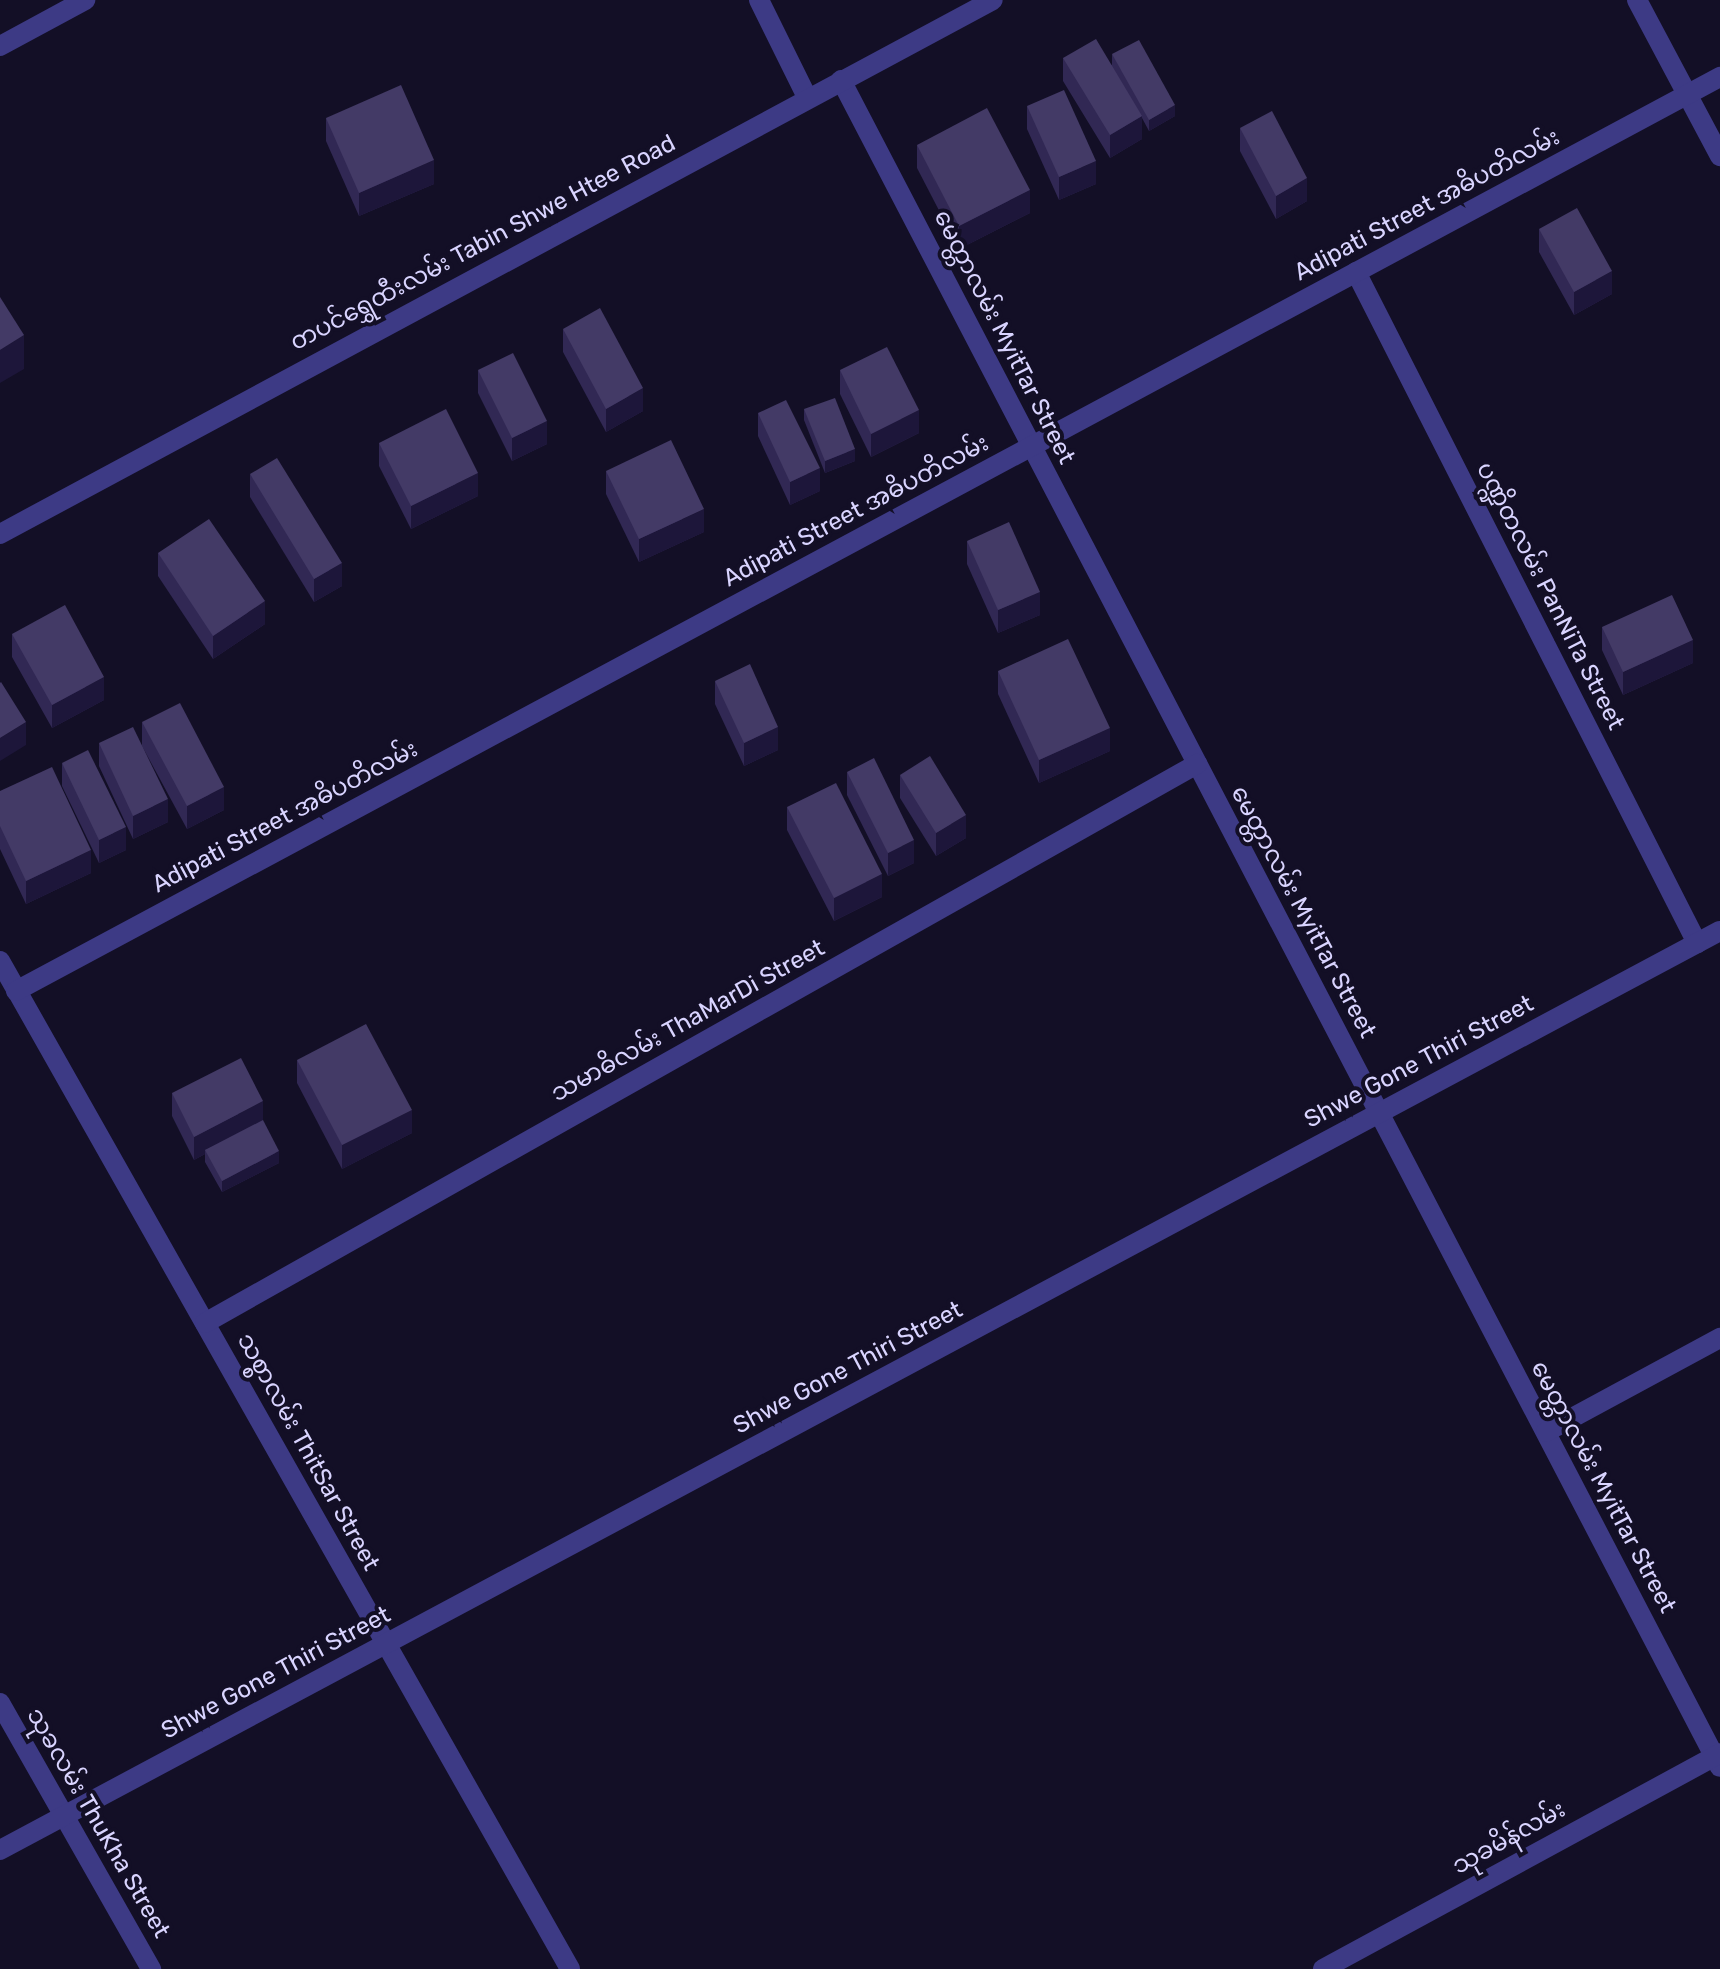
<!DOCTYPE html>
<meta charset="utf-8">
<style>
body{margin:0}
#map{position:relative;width:1720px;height:1969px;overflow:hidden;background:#130f26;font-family:Rubik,"Noto Sans Myanmar",sans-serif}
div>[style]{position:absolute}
.minor>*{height:20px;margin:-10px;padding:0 10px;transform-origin:10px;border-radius:10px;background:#3d3a85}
.tertiary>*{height:20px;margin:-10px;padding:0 10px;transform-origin:10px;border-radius:10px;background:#3d3a85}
.wall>*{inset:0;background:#312854}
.shaded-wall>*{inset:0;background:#1d163a}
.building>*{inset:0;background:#433a66}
span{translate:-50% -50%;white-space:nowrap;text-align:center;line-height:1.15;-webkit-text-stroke:8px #130f26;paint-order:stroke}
.street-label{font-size:24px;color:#d9d4ff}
</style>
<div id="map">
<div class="minor">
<i style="left:759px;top:0;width:108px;rotate:63.7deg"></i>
<i style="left:1637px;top:0;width:177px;rotate:62deg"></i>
<i style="left:0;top:46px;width:97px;rotate:-28.4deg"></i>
<i style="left:841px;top:80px;width:1902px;rotate:62.48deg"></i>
<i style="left:1356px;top:272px;width:753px;rotate:63.06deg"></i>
<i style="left:0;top:961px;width:1158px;rotate:60.51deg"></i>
<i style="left:16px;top:991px;width:1934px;rotate:-28.21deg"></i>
<i style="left:205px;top:1323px;width:1139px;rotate:-29.4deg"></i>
<i style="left:1546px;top:1432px;width:198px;rotate:-28.4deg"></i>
<i style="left:0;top:1703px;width:306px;rotate:60.4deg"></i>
<i style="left:0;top:1850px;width:1950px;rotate:-28.12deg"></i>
<i style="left:1323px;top:1969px;width:452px;rotate:-28.5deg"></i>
</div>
<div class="tertiary">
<i style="left:0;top:534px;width:1127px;rotate:-28.27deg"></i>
</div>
<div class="wall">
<i style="clip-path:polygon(1112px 54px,1175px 116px,1149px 131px,1142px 118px,1142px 139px,1110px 158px,1063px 81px,1063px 58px,1112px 65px)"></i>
<i style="clip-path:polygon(1027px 106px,1096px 184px,1059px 200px,1027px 129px)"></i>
<i style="clip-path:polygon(326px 118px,434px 184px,359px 216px,326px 141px)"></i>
<i style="clip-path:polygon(1240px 128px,1307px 201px,1276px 219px,1240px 151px)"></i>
<i style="clip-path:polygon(917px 145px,1030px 213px,959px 249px,917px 168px)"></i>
<i style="clip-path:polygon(1539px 229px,1612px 294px,1574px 315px,1539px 252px)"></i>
<i style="clip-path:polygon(563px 329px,643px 411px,606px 432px,563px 352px)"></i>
<i style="clip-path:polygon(478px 370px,547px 444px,512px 461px,478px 393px)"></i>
<i style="clip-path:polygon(840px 370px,919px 433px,871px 457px,840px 394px)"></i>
<i style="clip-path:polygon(804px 409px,855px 461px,825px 473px,804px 420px)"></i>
<i style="clip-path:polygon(758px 413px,820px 491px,790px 505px,758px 436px)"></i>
<i style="clip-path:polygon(379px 443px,478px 496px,411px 529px,379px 466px)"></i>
<i style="clip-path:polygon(606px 471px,704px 532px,639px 562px,606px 494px)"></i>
<i style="clip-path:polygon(250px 474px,342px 586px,314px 602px,250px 497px)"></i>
<i style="clip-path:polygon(967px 541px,1040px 615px,998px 633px,967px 564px)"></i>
<i style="clip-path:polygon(158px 553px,265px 624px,213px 659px,158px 576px)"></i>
<i style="clip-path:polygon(1602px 627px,1693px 663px,1623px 695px,1602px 650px)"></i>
<i style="clip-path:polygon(12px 634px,104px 700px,52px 728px,12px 657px)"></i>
<i style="clip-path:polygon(998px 671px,1110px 751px,1039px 783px,998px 694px)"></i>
<i style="clip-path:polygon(715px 681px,778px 750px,744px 766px,715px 704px)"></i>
<i style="clip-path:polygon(142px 722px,224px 810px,187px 829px,142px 746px)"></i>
<i style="clip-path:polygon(99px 743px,168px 822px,133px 839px,99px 766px)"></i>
<i style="clip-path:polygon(62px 763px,126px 850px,99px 863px,62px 786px)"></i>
<i style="clip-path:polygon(847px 772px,914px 863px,888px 876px,847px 795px)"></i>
<i style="clip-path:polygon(900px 775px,966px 838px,936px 856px,900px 798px)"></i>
<i style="clip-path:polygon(0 791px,91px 873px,26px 904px,0 849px)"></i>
<i style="clip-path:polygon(787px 807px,882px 897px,834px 921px,787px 830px)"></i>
<i style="clip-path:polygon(297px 1060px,412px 1133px,342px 1169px,297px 1083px)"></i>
<i style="clip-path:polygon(172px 1093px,263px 1122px,279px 1163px,222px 1192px,205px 1162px,205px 1154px,194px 1160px,172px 1116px)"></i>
</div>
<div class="shaded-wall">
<i style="clip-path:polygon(1175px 105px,1175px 116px,1149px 131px,1149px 120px)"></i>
<i style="clip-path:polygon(1142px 116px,1142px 139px,1110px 158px,1110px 135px)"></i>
<i style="clip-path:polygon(434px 160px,434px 184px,359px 216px,359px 193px)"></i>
<i style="clip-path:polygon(1096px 161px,1096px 184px,1059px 200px,1059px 177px)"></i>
<i style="clip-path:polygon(1307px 178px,1307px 201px,1276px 219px,1276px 196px)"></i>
<i style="clip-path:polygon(1030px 190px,1030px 213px,959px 249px,959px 226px)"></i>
<i style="clip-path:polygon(1612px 271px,1612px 294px,1574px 315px,1574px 292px)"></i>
<i style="clip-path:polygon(24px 335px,24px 369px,0 383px,0 350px)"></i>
<i style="clip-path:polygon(643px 388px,643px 411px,606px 432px,606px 409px)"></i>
<i style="clip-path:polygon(919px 410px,919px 433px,871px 457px,871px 434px)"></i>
<i style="clip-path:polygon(547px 421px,547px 444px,512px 461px,512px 438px)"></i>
<i style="clip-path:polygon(855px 449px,855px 461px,825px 473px,825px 461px)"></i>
<i style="clip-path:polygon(820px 468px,820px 491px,790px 505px,790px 482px)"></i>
<i style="clip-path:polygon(478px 473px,478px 496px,411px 529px,411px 506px)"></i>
<i style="clip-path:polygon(704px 509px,704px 532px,639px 562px,639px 539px)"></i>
<i style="clip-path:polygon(342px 563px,342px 586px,314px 602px,314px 579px)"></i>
<i style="clip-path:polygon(1040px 592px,1040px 615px,998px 633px,998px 610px)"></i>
<i style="clip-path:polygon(265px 601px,265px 624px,213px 659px,213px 636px)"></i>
<i style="clip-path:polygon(1693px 640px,1693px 663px,1623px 695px,1623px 672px)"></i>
<i style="clip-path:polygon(104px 677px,104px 700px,52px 728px,52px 705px)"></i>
<i style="clip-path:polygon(26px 722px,26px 745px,0 761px,0 738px)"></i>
<i style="clip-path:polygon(778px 727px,778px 750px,744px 766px,744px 743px)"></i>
<i style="clip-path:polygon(1110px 728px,1110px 751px,1039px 783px,1039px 760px)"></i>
<i style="clip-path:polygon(224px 787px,224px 810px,187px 829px,187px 806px)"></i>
<i style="clip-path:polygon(168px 799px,168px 822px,133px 839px,133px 816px)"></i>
<i style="clip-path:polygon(966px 815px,966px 838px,936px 856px,936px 833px)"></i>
<i style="clip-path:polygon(126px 827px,126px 850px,99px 863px,99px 840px)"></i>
<i style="clip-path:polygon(914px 840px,914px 863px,888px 876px,888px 853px)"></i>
<i style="clip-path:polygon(91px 850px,91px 873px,26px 904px,26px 881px)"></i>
<i style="clip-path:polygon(882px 874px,882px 897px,834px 921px,834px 898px)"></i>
<i style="clip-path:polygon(263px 1101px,263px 1124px,205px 1150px,205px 1154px,194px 1160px,194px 1137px)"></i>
<i style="clip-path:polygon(412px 1110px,412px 1133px,342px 1169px,342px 1145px)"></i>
<i style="clip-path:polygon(279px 1151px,279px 1163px,222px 1192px,222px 1181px)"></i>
</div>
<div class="building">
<i style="clip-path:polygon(1096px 39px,1142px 116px,1110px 135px,1063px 58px)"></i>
<i style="clip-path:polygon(1139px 40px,1175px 105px,1149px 120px,1112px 54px)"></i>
<i style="clip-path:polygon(401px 85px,434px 160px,359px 193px,326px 118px)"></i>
<i style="clip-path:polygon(1064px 90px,1096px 161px,1059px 177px,1027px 106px)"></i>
<i style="clip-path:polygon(987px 108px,1030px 190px,959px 226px,917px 145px)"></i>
<i style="clip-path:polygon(1272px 111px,1307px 178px,1276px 196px,1240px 128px)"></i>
<i style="clip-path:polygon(1577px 208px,1612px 271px,1574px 292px,1539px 229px)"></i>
<i style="clip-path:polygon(0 297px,24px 335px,0 350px)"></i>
<i style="clip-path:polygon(600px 308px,643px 388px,606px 409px,563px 329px)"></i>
<i style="clip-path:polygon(887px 347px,919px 410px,871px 434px,840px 370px)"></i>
<i style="clip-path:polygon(513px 353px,547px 421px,512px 438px,478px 370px)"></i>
<i style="clip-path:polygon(835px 398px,855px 449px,825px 461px,804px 409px)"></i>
<i style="clip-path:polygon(786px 400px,820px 468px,790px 482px,758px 413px)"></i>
<i style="clip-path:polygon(446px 409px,478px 473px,411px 506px,379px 443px)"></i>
<i style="clip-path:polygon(671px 440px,704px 509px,639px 539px,606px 471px)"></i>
<i style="clip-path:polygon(277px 458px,342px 563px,314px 579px,250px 474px)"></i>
<i style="clip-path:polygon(209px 519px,265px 601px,213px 636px,158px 553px)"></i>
<i style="clip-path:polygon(1009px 522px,1040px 592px,998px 610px,967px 541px)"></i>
<i style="clip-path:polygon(1672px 595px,1693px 640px,1623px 672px,1602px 627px)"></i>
<i style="clip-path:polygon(65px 605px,104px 677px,52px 705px,12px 634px)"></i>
<i style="clip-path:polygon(1068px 639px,1110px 728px,1039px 760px,998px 671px)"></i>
<i style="clip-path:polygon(750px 664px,778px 727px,744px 743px,715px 681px)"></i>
<i style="clip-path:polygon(1px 682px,26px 722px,0 738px,0 683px)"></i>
<i style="clip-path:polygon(180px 703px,224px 787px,187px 806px,142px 722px)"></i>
<i style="clip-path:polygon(133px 727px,168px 799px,133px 816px,99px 743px)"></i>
<i style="clip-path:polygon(88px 750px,126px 827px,99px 840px,62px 763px)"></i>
<i style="clip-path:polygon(930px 756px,966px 815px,936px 833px,900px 775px)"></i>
<i style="clip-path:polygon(874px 758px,914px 840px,888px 853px,847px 772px)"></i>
<i style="clip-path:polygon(52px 767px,91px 850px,26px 881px,0 826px,0 791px)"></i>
<i style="clip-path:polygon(836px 783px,882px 874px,834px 898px,787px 807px)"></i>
<i style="clip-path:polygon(366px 1024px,412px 1110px,342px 1145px,297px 1060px)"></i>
<i style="clip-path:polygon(241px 1058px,263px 1101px,194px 1137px,172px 1093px)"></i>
<i style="clip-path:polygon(263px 1120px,279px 1151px,222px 1181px,205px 1150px)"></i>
</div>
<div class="street-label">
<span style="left:1427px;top:205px;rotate:-28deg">Adipati Street အဓိပတိလမ်း</span>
<span style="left:483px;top:243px;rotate:-28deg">တပင်ရွှေထီးလမ်း Tabin Shwe Htee Road</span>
<span style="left:1004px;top:337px;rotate:63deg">မေတ္တာလမ်း MyitTar Street</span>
<span style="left:856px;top:511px;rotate:-28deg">Adipati Street အဓိပတိလမ်း</span>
<span style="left:1550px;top:596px;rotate:63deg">ပဏ္ဍိတလမ်း PanNiTa Street</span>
<span style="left:285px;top:817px;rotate:-28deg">Adipati Street အဓိပတိလမ်း</span>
<span style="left:1303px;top:912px;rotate:62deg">မေတ္တာလမ်း MyitTar Street</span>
<span style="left:688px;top:1021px;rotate:-29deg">သမာဓိလမ်း ThaMarDi Street</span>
<span style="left:1419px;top:1062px;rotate:-28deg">Shwe Gone Thiri Street</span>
<span style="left:848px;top:1368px;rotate:-28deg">Shwe Gone Thiri Street</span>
<span style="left:308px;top:1452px;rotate:61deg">သစ္စာလမ်း ThitSar Street</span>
<span style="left:1603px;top:1487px;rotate:62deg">မေတ္တာလမ်း MyitTar Street</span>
<span style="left:276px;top:1673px;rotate:-28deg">Shwe Gone Thiri Street</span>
<span style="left:98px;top:1823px;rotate:60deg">သုခလမ်း ThuKha Street</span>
<span style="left:1509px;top:1838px;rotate:-29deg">သုခမိန်လမ်း</span>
</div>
</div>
